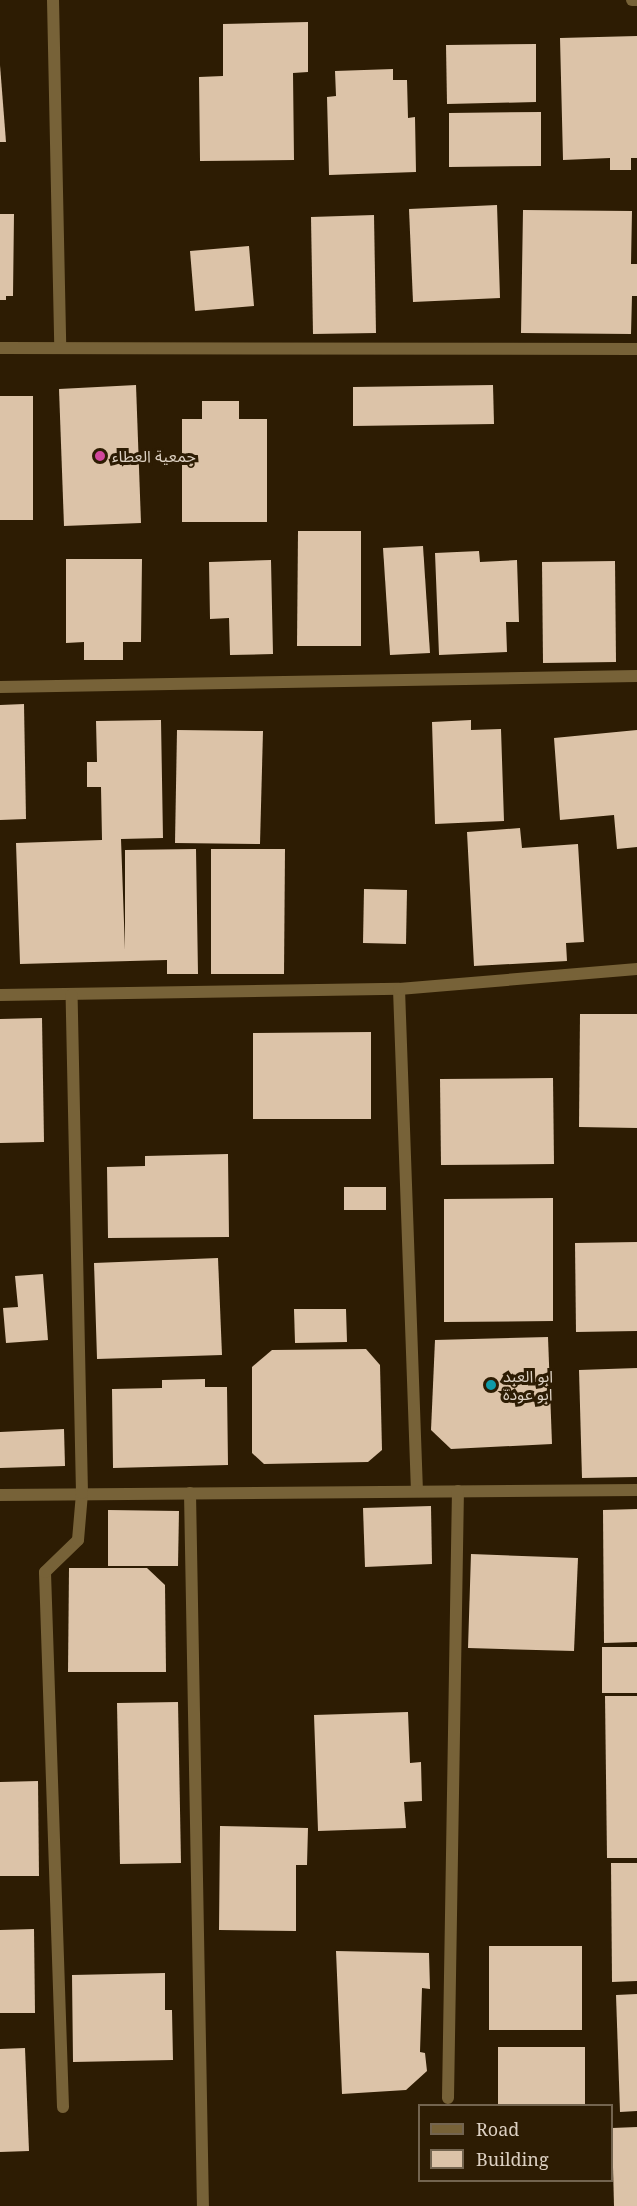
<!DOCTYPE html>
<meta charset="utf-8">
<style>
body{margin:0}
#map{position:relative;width:637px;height:2206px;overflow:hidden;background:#2d1c03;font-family:"Noto Serif","Noto Sans Arabic",serif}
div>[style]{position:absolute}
.building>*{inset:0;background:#dcc3a8}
.lane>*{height:12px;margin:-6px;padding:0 6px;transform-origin:6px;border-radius:6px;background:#776238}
.street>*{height:12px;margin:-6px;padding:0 6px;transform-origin:6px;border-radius:6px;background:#776238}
.dots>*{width:16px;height:16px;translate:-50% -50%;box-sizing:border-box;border:3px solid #2d1c03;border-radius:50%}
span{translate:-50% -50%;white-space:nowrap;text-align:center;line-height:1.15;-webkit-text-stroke:6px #2d1c03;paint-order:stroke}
.poi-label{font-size:16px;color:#dcd0c2}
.left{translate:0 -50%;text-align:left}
.legend{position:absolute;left:418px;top:2104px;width:195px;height:78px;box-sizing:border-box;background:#2d1c03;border:2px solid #73644f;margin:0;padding:8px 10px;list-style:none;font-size:18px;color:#dcd0c2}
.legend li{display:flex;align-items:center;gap:12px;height:30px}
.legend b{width:30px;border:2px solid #73644f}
</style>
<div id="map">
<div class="building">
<i style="clip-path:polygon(308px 22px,308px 72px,293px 73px,294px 160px,200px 161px,199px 77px,223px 76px,223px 24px)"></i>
<i style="clip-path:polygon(637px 36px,637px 158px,631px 158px,631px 170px,610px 170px,610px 158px,563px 160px,560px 38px)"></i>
<i style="clip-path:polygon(536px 44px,536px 102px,447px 104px,446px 45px)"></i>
<i style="clip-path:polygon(0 65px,6px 142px,0 142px)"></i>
<i style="clip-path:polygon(393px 69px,393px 80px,407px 80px,408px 118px,415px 117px,416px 172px,329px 175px,327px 97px,336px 96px,335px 71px)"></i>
<i style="clip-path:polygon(541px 112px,541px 166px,449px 167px,449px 113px)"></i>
<i style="clip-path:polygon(497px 205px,500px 298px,413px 302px,409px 209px)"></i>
<i style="clip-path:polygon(523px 210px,632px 211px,631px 264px,637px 264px,637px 296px,632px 296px,631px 334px,521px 333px)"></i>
<i style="clip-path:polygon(0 214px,14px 214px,13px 296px,6px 296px,6px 300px,0 300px)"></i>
<i style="clip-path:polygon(374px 215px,376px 333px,313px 334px,311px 217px)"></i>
<i style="clip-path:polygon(249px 246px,254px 306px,195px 311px,190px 251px)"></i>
<i style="clip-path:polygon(136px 385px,141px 523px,64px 526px,59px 389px)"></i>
<i style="clip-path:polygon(493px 385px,494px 424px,353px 426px,353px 387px)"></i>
<i style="clip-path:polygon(0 396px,33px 396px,33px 520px,0 520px)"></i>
<i style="clip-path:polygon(202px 401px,239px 401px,239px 419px,267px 419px,267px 522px,182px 522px,182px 419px,202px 419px)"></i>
<i style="clip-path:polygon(298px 531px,361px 531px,361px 646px,297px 646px)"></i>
<i style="clip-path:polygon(423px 546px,430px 653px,390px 655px,383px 548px)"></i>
<i style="clip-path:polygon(479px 551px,480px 562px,517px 560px,519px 622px,506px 622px,507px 652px,439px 655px,435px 553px)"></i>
<i style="clip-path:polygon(66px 559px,142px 559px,141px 642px,123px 642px,123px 660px,84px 660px,84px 642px,66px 643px)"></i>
<i style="clip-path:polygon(271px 560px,273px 654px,230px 655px,229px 618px,210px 619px,209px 562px)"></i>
<i style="clip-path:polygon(615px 561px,616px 662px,543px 663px,542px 562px)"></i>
<i style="clip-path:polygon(24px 704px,26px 819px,0 820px,0 705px)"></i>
<i style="clip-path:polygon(161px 720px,163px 838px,121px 839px,125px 950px,125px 850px,196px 849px,198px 974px,167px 974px,167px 960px,20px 964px,16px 843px,102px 840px,101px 787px,87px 787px,87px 762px,97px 762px,96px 721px)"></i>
<i style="clip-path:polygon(471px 720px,471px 730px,501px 729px,504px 821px,435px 824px,432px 722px)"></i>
<i style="clip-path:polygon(177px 730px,263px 731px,260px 844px,175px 843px)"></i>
<i style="clip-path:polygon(637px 730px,637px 847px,617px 849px,614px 815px,560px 820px,554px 738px)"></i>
<i style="clip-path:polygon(520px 828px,522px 848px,578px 844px,584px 942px,566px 943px,567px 961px,474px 966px,467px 832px)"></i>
<i style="clip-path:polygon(211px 849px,285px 849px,284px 974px,211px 974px)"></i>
<i style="clip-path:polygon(364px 889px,407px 890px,406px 944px,363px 943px)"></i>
<i style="clip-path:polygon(580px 1014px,637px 1014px,637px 1128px,579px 1127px)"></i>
<i style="clip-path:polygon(42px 1018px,44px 1142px,0 1143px,0 1019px)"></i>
<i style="clip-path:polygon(371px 1032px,371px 1119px,253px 1119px,253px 1033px)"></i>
<i style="clip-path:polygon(553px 1078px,554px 1164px,441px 1165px,440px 1079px)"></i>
<i style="clip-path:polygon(228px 1154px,229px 1237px,108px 1238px,107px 1167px,145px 1166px,145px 1156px)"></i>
<i style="clip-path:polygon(344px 1187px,386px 1187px,386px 1210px,344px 1210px)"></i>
<i style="clip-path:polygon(553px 1198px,553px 1321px,444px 1322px,444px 1199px)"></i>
<i style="clip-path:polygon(637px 1242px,637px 1331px,576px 1332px,575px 1243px)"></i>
<i style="clip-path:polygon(218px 1258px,222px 1355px,97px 1359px,94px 1263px)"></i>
<i style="clip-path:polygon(43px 1274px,48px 1340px,6px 1343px,3px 1308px,18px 1307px,15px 1276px)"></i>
<i style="clip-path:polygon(294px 1309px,346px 1309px,347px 1342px,295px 1343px)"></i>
<i style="clip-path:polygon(548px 1337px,552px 1444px,451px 1449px,431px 1430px,435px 1340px)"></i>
<i style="clip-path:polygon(366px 1349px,380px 1365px,382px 1450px,368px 1462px,264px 1464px,252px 1453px,252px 1367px,272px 1350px)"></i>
<i style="clip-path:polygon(637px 1368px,637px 1477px,582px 1478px,579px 1370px)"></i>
<i style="clip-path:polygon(205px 1379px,205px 1387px,227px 1387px,228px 1465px,113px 1468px,112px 1389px,162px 1388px,162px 1380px)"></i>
<i style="clip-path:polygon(64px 1429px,65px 1466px,0 1468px,0 1432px)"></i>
<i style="clip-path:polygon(431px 1506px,432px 1564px,365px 1567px,363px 1508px)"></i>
<i style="clip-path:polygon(637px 1509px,637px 1642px,604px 1643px,603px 1510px)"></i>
<i style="clip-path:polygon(108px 1510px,179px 1511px,178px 1566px,108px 1566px)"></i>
<i style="clip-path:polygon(471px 1554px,578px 1558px,574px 1651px,468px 1648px)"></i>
<i style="clip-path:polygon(69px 1568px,147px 1568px,165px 1585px,166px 1672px,68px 1672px)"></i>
<i style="clip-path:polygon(602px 1647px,637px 1647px,637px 1693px,602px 1693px)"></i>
<i style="clip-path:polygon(605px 1696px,637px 1696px,637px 1858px,607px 1858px)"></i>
<i style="clip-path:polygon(178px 1702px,181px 1863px,120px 1864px,117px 1703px)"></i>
<i style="clip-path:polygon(408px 1712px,410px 1763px,421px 1762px,422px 1801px,404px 1802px,406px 1828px,318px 1831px,314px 1715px)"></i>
<i style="clip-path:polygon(38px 1781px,39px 1876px,0 1876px,0 1782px)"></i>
<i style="clip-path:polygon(220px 1826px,308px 1828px,307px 1865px,296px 1865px,296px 1931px,219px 1930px)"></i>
<i style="clip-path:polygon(611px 1863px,637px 1863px,637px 1981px,612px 1982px)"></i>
<i style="clip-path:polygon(34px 1929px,35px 2013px,0 2013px,0 1930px)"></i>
<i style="clip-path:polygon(489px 1946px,582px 1946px,582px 2030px,489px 2030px)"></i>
<i style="clip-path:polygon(336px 1951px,429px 1953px,430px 1989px,422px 1988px,420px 2052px,425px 2053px,427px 2071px,406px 2090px,342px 2094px)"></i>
<i style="clip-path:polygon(165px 1973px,165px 2010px,172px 2010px,173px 2060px,73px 2062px,72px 1975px)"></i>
<i style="clip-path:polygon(637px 1994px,637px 2111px,620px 2112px,616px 1995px)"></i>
<i style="clip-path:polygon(498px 2047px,585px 2047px,585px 2106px,498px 2106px)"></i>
<i style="clip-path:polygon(25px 2048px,29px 2151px,0 2152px,0 2049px)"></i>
<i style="clip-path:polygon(637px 2127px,637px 2206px,614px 2206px,612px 2128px)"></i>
</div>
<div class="lane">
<i style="left:53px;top:0;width:348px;rotate:88.8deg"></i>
</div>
<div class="street">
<i style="left:632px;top:0;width:5px"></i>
<i style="left:0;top:348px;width:637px;rotate:0.09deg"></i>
<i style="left:0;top:687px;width:637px;rotate:-0.99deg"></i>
<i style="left:399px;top:989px;width:502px;rotate:87.95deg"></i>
<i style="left:0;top:995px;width:399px;rotate:-0.9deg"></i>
<i style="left:399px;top:989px;width:239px;rotate:-4.8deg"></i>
<i style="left:190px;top:1493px;width:713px;rotate:88.96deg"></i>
<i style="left:0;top:1495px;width:637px;rotate:-0.45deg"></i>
<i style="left:448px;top:2098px;width:607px;rotate:-89.06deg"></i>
<i style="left:63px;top:2107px;width:535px;rotate:-91.93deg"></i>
<i style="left:45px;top:1572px;width:46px;rotate:-44.1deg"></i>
<i style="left:78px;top:1540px;width:47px;rotate:-85.1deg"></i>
<i style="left:82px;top:1493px;width:498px;rotate:-91.2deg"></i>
</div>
<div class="dots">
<i style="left:100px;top:456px;background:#d1479c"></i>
<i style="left:491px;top:1385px;background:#0f9aa8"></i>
</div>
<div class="poi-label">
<span class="left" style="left:112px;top:456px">جمعية العطاء</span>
<span class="left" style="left:503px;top:1385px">ابو العبد<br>ابو عودة</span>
</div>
<ul class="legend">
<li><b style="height:8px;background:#776238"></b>Road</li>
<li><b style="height:16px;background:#dcc3a8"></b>Building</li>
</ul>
</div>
